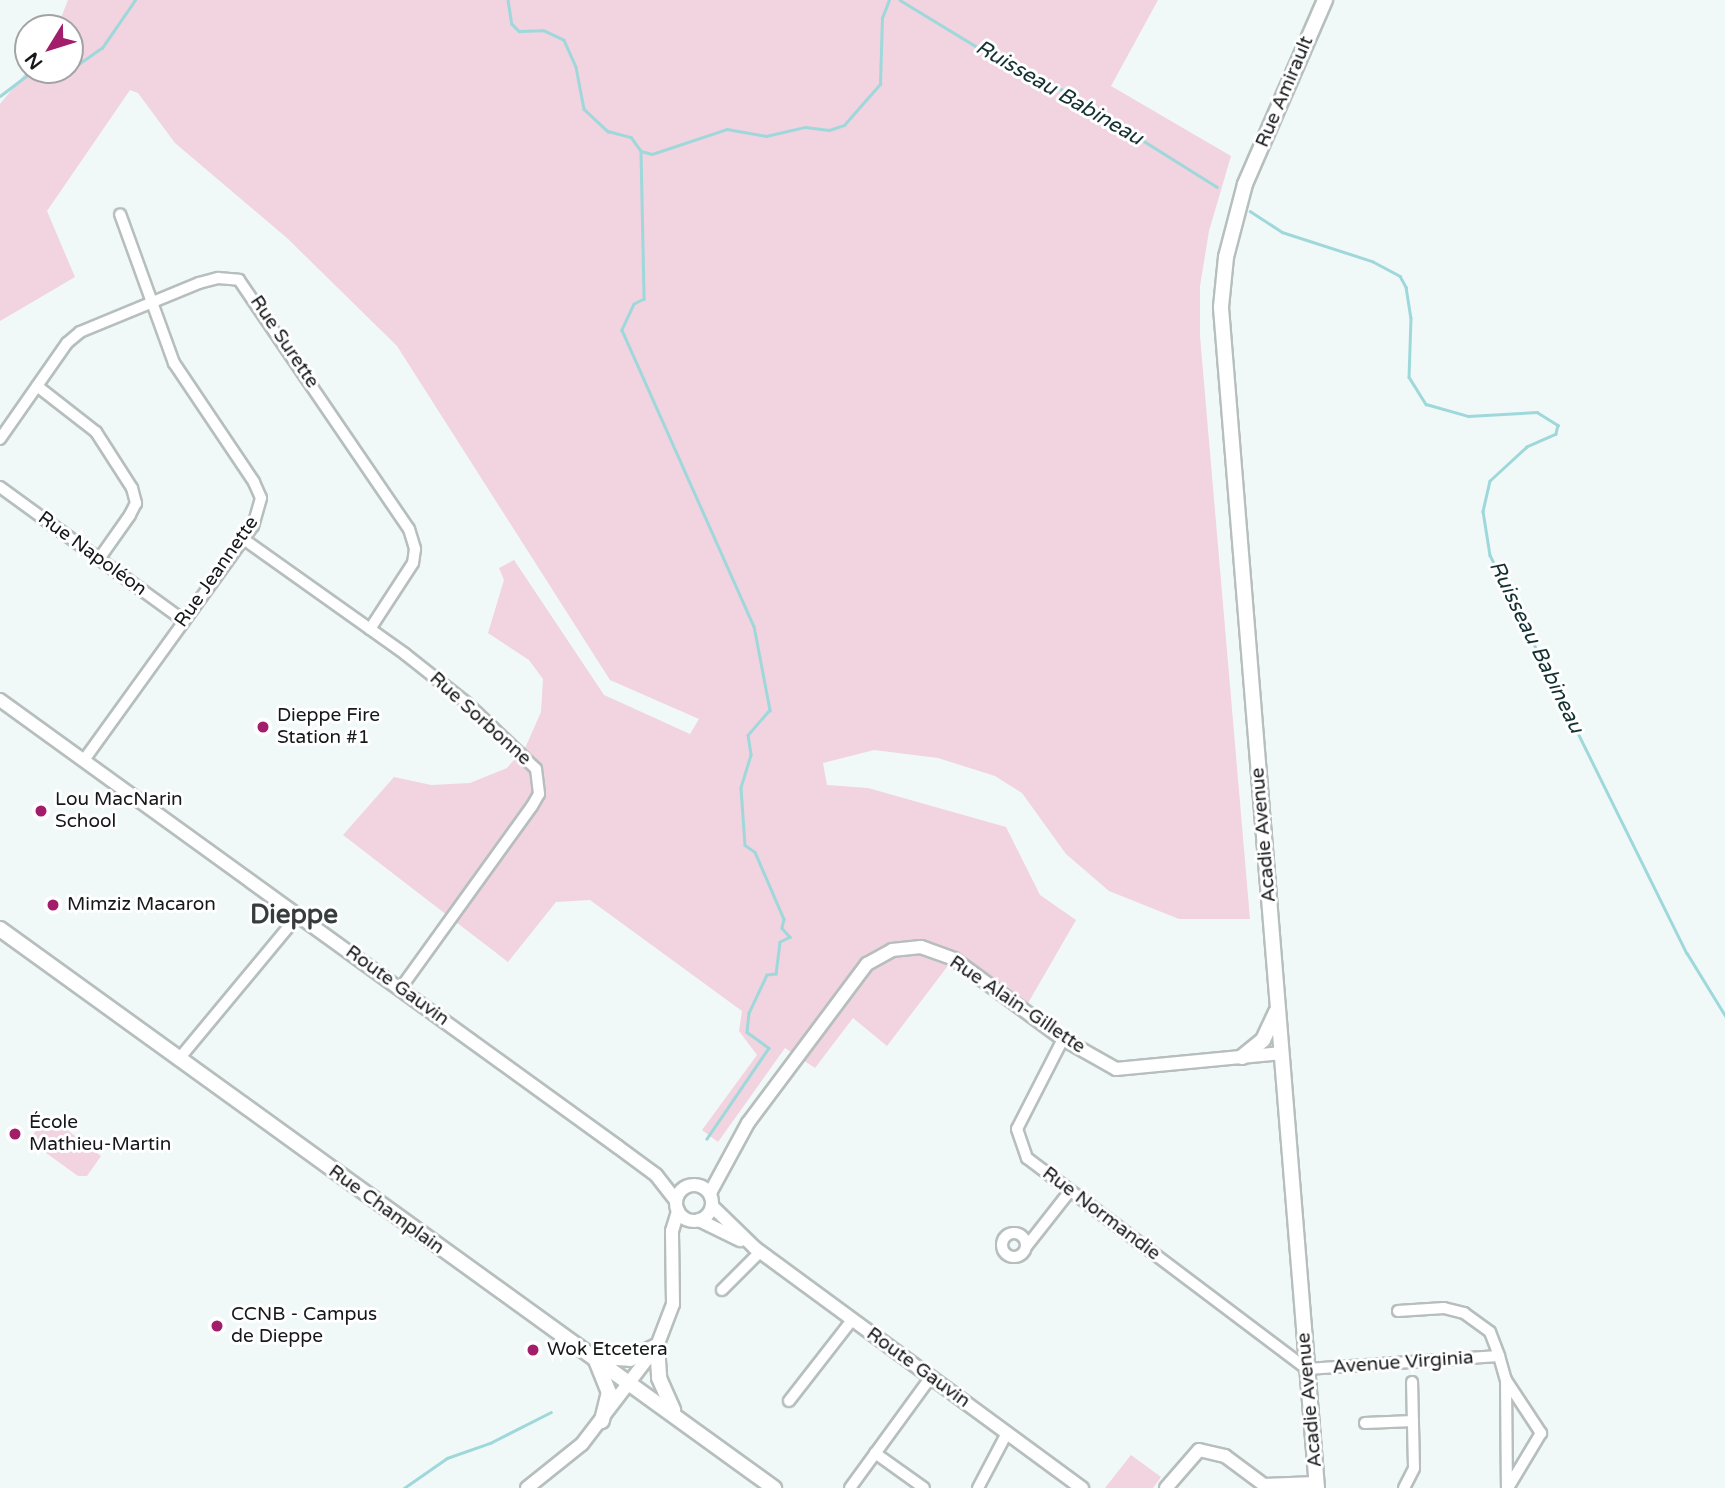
<!DOCTYPE html>
<meta charset="utf-8">
<style>
body{margin:0}
#map{position:relative;width:1725px;height:1488px;overflow:hidden;background:#f1f8f8;font-family:"Varela Round",sans-serif}
div>[style]{position:absolute}
.green>*{inset:0;background:#f2d3e0}
.stream>*{height:2.5px;margin:-1.25px;padding:0 1.25px;transform-origin:1.25px;border-radius:1.25px;background:#9ed8db}
.roads{filter:drop-shadow(2px 0 #b7bebe) drop-shadow(-2px 0 #b7bebe) drop-shadow(0 2px #b7bebe) drop-shadow(0 -2px #b7bebe)}
.minor>*{height:10px;margin:-5px;padding:0 5px;transform-origin:5px;border-radius:5px;background:#fff}
.minor>.ring{margin:-5px;padding:0;box-sizing:content-box;background:none;border:10px solid #fff;border-radius:50%}
.tertiary>*{height:12px;margin:-6px;padding:0 6px;transform-origin:6px;border-radius:6px;background:#fff}
.tertiary>.ring{margin:-6px;padding:0;box-sizing:content-box;background:none;border:12px solid #fff;border-radius:50%}
.primary>*{height:14px;margin:-7px;padding:0 7px;transform-origin:7px;border-radius:7px;background:#fff}
.dots>*{width:19px;height:19px;translate:-50% -50%;box-sizing:border-box;border:4px solid #fff;border-radius:50%}
span{translate:-50% -50%;white-space:nowrap;text-align:center;line-height:1.15;-webkit-text-stroke:6px #fff;paint-order:stroke}
.street-label{font-size:19px;color:#161819}
.poi-label{font-size:19px;color:#161819}
.left{translate:0 -50%;text-align:left}
.water-label{font-size:21px;color:#133032;font-style:italic}
.district-label{font-size:26px;color:#373d3d;font-weight:700}
.north{position:absolute;left:14px;top:14px;width:70px;height:70px;box-sizing:border-box;background:#fff;border:2px solid #a2a3a3;border-radius:50%;rotate:232deg;font-size:19px;font-weight:700;line-height:28px;text-align:center;color:#161819}
.north::after{content:'';display:block;margin:auto;width:24px;height:32px;background:#a21e6b;clip-path:polygon(50% 0,100% 100%,50% 72%,0 100%)}
</style>
<div id="map">
<div class="green">
<i style="clip-path:polygon(68px 0,1158px 0,1111px 86px,1231px 156px,1209px 231px,1200px 286px,1200px 336px,1250px 919px,1179px 919px,1109px 891px,1066px 854px,1022px 793px,995px 776px,938px 758px,874px 750px,823px 763px,827px 785px,868px 788px,1006px 827px,1040px 895px,1076px 920px,1024px 1010px,953px 959px,887px 1046px,853px 1018px,815px 1068px,785px 1048px,718px 1142px,702px 1130px,757px 1055px,739px 1031px,742px 1011px,590px 900px,556px 902px,508px 962px,343px 835px,394px 777px,431px 785px,470px 783px,507px 768px,526px 746px,541px 712px,543px 679px,529px 660px,488px 633px,504px 580px,499px 568px,514px 560px,604px 695px,690px 734px,699px 719px,610px 680px,397px 346px,287px 238px,175px 143px,138px 93px,130px 90px,47px 211px,75px 277px,0 321px,0 104px,28px 70px,70px 70px,70px 28px,57px 28px)"></i>
<i style="clip-path:polygon(49px 1116px,101px 1156px,87px 1176px,78px 1176px,28px 1140px)"></i>
<i style="clip-path:polygon(1131px 1455px,1161px 1477px,1153px 1488px,1105px 1488px)"></i>
</div>
<div class="stream">
<i style="left:508px;top:0;width:24px;rotate:81deg"></i>
<i style="left:512px;top:24px;width:10px;rotate:45deg"></i>
<i style="left:519px;top:31px;width:24px;rotate:-2deg"></i>
<i style="left:543px;top:30px;width:23px;rotate:25deg"></i>
<i style="left:564px;top:40px;width:30px;rotate:66deg"></i>
<i style="left:576px;top:67px;width:43px;rotate:79.2deg"></i>
<i style="left:584px;top:109px;width:33px;rotate:43deg"></i>
<i style="left:608px;top:131px;width:24px;rotate:15deg"></i>
<i style="left:631px;top:137px;width:17px;rotate:54deg"></i>
<i style="left:641px;top:151px;width:148px;rotate:88.8deg"></i>
<i style="left:644px;top:299px;width:11px;rotate:153deg"></i>
<i style="left:634px;top:304px;width:29px;rotate:115deg"></i>
<i style="left:622px;top:330px;width:324px;rotate:66deg"></i>
<i style="left:754px;top:626px;width:86px;rotate:79.2deg"></i>
<i style="left:770px;top:710px;width:33px;rotate:131deg"></i>
<i style="left:748px;top:735px;width:20px;rotate:81deg"></i>
<i style="left:751px;top:755px;width:34px;rotate:107deg"></i>
<i style="left:741px;top:788px;width:57px;rotate:86deg"></i>
<i style="left:745px;top:845px;width:12px;rotate:35deg"></i>
<i style="left:755px;top:852px;width:73px;rotate:66.6deg"></i>
<i style="left:784px;top:919px;width:9px;rotate:103deg"></i>
<i style="left:782px;top:928px;width:12px;rotate:48deg"></i>
<i style="left:790px;top:937px;width:11px;rotate:153deg"></i>
<i style="left:780px;top:942px;width:32px;rotate:97deg"></i>
<i style="left:776px;top:974px;width:9px;rotate:174deg"></i>
<i style="left:767px;top:975px;width:42px;rotate:115.3deg"></i>
<i style="left:749px;top:1013px;width:19px;rotate:96deg"></i>
<i style="left:747px;top:1032px;width:27px;rotate:36deg"></i>
<i style="left:769px;top:1048px;width:110px;rotate:124.3deg"></i>
<i style="left:900px;top:0;width:156px;rotate:31.3deg"></i>
<i style="left:1033px;top:81px;width:29px;rotate:16deg"></i>
<i style="left:1061px;top:89px;width:184px;rotate:32.1deg"></i>
<i style="left:70px;top:70px;width:39px;rotate:-35deg"></i>
<i style="left:102px;top:48px;width:58px;rotate:-55.5deg"></i>
<i style="left:0;top:96px;width:43px;rotate:-37.4deg"></i>
<i style="left:641px;top:151px;width:11px;rotate:15deg"></i>
<i style="left:652px;top:154px;width:79px;rotate:-18.4deg"></i>
<i style="left:727px;top:129px;width:40px;rotate:10deg"></i>
<i style="left:766px;top:136px;width:40px;rotate:-13deg"></i>
<i style="left:805px;top:127px;width:24px;rotate:7deg"></i>
<i style="left:829px;top:130px;width:16px;rotate:-18deg"></i>
<i style="left:844px;top:125px;width:55px;rotate:-48.7deg"></i>
<i style="left:880px;top:84px;width:66px;rotate:-88.3deg"></i>
<i style="left:882px;top:18px;width:19px;rotate:-69deg"></i>
<i style="left:1250px;top:211px;width:38px;rotate:33deg"></i>
<i style="left:1282px;top:232px;width:95px;rotate:17.9deg"></i>
<i style="left:1372px;top:261px;width:32px;rotate:28deg"></i>
<i style="left:1400px;top:276px;width:13px;rotate:61deg"></i>
<i style="left:1406px;top:287px;width:31px;rotate:81deg"></i>
<i style="left:1411px;top:318px;width:59px;rotate:91.9deg"></i>
<i style="left:1409px;top:377px;width:32px;rotate:58deg"></i>
<i style="left:1426px;top:404px;width:44px;rotate:15.9deg"></i>
<i style="left:1468px;top:416px;width:69px;rotate:-3.3deg"></i>
<i style="left:1537px;top:412px;width:25px;rotate:32deg"></i>
<i style="left:1558px;top:425px;width:9px;rotate:103deg"></i>
<i style="left:1556px;top:434px;width:32px;rotate:156deg"></i>
<i style="left:1527px;top:447px;width:50px;rotate:137.4deg"></i>
<i style="left:1490px;top:481px;width:31px;rotate:103deg"></i>
<i style="left:1483px;top:511px;width:45px;rotate:81deg"></i>
<i style="left:1490px;top:555px;width:444px;rotate:63.7deg"></i>
<i style="left:1687px;top:953px;width:73px;rotate:58.5deg"></i>
<i style="left:404px;top:1488px;width:52px;rotate:-34.9deg"></i>
<i style="left:447px;top:1458px;width:46px;rotate:-19.2deg"></i>
<i style="left:490px;top:1443px;width:68px;rotate:-26.9deg"></i>
</div>
<div class="roads">
<div class="minor">
<i style="left:37px;top:386px;width:75px;rotate:37.9deg"></i>
<i style="left:96px;top:432px;width:67px;rotate:57.3deg"></i>
<i style="left:132px;top:488px;width:16px;rotate:75deg"></i>
<i style="left:136px;top:503px;width:13px;rotate:117deg"></i>
<i style="left:130px;top:515px;width:54px;rotate:125.2deg"></i>
<i style="left:0;top:439px;width:117px;rotate:-55.1deg"></i>
<i style="left:67px;top:343px;width:17px;rotate:-40deg"></i>
<i style="left:80px;top:332px;width:129px;rotate:-22.4deg"></i>
<i style="left:199px;top:283px;width:20px;rotate:-15deg"></i>
<i style="left:218px;top:278px;width:21px;rotate:5deg"></i>
<i style="left:239px;top:280px;width:301px;rotate:55.7deg"></i>
<i style="left:409px;top:529px;width:21px;rotate:73deg"></i>
<i style="left:415px;top:549px;width:14px;rotate:98deg"></i>
<i style="left:413px;top:563px;width:79px;rotate:123.1deg"></i>
<i style="left:0;top:487px;width:226px;rotate:36deg"></i>
<i style="left:242px;top:538px;width:200px;rotate:35.4deg"></i>
<i style="left:405px;top:654px;width:80px;rotate:38.4deg"></i>
<i style="left:468px;top:704px;width:94px;rotate:43.7deg"></i>
<i style="left:536px;top:769px;width:25px;rotate:83deg"></i>
<i style="left:539px;top:794px;width:14px;rotate:120deg"></i>
<i style="left:532px;top:806px;width:226px;rotate:125.8deg"></i>
<i style="left:84px;top:760px;width:289px;rotate:-54.2deg"></i>
<i style="left:253px;top:526px;width:29px;rotate:-74deg"></i>
<i style="left:261px;top:498px;width:17px;rotate:-114deg"></i>
<i style="left:254px;top:482px;width:143px;rotate:-123.9deg"></i>
<i style="left:174px;top:363px;width:158px;rotate:-109.9deg"></i>
<i style="left:1063px;top:1039px;width:101px;rotate:117.1deg"></i>
<i style="left:1017px;top:1129px;width:31px;rotate:71deg"></i>
<i style="left:1027px;top:1158px;width:351px;rotate:37deg"></i>
<i style="left:1307px;top:1369px;width:192px;rotate:-3.9deg"></i>
<i style="left:1499px;top:1356px;width:25px;rotate:74deg"></i>
<i style="left:1506px;top:1380px;width:108px;rotate:89.5deg"></i>
<i style="left:178px;top:1060px;width:190px;rotate:-50.3deg"></i>
<i class="ring" style="left:1002px;top:1233px;width:14px;height:14px"></i>
<i style="left:1026px;top:1247px;width:71px;rotate:-51.8deg"></i>
<i style="left:722px;top:1290px;width:54px;rotate:-45deg"></i>
<i style="left:1398px;top:1311px;width:46px;rotate:-3.7deg"></i>
<i style="left:1444px;top:1308px;width:21px;rotate:14deg"></i>
<i style="left:1464px;top:1313px;width:32px;rotate:36deg"></i>
<i style="left:1490px;top:1332px;width:26px;rotate:69deg"></i>
<i style="left:1506px;top:1380px;width:64px;rotate:56.6deg"></i>
<i style="left:1541px;top:1433px;width:64px;rotate:121deg"></i>
<i style="left:789px;top:1401px;width:103px;rotate:-52.1deg"></i>
<i style="left:1365px;top:1423px;width:48px;rotate:-2.4deg"></i>
<i style="left:875px;top:1453px;width:60px;rotate:35.5deg"></i>
<i style="left:850px;top:1488px;width:137px;rotate:-53.9deg"></i>
<i style="left:978px;top:1488px;width:62px;rotate:-62.2deg"></i>
<i style="left:1404px;top:1488px;width:22px;rotate:-63deg"></i>
<i style="left:1414px;top:1468px;width:86px;rotate:-91.3deg"></i>
</div>
<div class="tertiary">
<i style="left:0;top:700px;width:763px;rotate:35.88deg"></i>
<i style="left:618px;top:1147px;width:47px;rotate:36.4deg"></i>
<i style="left:656px;top:1175px;width:33px;rotate:52deg"></i>
<i class="ring" style="left:676px;top:1185px;width:24px;height:24px"></i>
<i style="left:710px;top:1193px;width:80px;rotate:-61.5deg"></i>
<i style="left:748px;top:1123px;width:199px;rotate:-53.2deg"></i>
<i style="left:867px;top:964px;width:29px;rotate:-29deg"></i>
<i style="left:892px;top:950px;width:29px;rotate:-6deg"></i>
<i style="left:921px;top:947px;width:35px;rotate:20deg"></i>
<i style="left:954px;top:959px;width:135px;rotate:36.3deg"></i>
<i style="left:1063px;top:1039px;width:61px;rotate:29.5deg"></i>
<i style="left:1116px;top:1069px;width:167px;rotate:-5.5deg"></i>
<i style="left:712px;top:1206px;width:60px;rotate:44.3deg"></i>
<i style="left:755px;top:1248px;width:406px;rotate:36.3deg"></i>
<i style="left:699px;top:1220px;width:46px;rotate:26deg"></i>
<i style="left:527px;top:1488px;width:70px;rotate:-38.7deg"></i>
<i style="left:582px;top:1444px;width:123px;rotate:-52.6deg"></i>
<i style="left:657px;top:1346px;width:45px;rotate:-69.1deg"></i>
<i style="left:673px;top:1304px;width:73px;rotate:-90.8deg"></i>
<i style="left:672px;top:1231px;width:21px;rotate:-73deg"></i>
<i style="left:1166px;top:1488px;width:50px;rotate:-49deg"></i>
<i style="left:1199px;top:1450px;width:27px;rotate:13deg"></i>
<i style="left:1225px;top:1456px;width:49px;rotate:36.6deg"></i>
<i style="left:1264px;top:1485px;width:52px;rotate:-2.2deg"></i>
</div>
<div class="primary">
<i style="left:0;top:929px;width:955px;rotate:35.84deg"></i>
<i style="left:1242px;top:1057px;width:27px;rotate:-39deg"></i>
<i style="left:1263px;top:1040px;width:31px;rotate:-65deg"></i>
<i style="left:657px;top:1346px;width:32px;rotate:86deg"></i>
<i style="left:659px;top:1378px;width:35px;rotate:66deg"></i>
<i style="left:596px;top:1357px;width:34px;rotate:3deg"></i>
<i style="left:630px;top:1359px;width:30px;rotate:-26deg"></i>
<i style="left:595px;top:1358px;width:37px;rotate:68deg"></i>
<i style="left:609px;top:1392px;width:30px;rotate:104deg"></i>
<i style="left:1317px;top:1488px;width:1185px;rotate:-94.65deg"></i>
<i style="left:1221px;top:307px;width:50px;rotate:-84.3deg"></i>
<i style="left:1226px;top:257px;width:75px;rotate:-75.4deg"></i>
<i style="left:1245px;top:184px;width:201px;rotate:-66.5deg"></i>
</div>
</div>
<div class="dots">
<i style="left:263px;top:727px;background:#a21e6b"></i>
<i style="left:41px;top:811px;background:#a21e6b"></i>
<i style="left:53px;top:905px;background:#a21e6b"></i>
<i style="left:15px;top:1134px;background:#a21e6b"></i>
<i style="left:217px;top:1326px;background:#a21e6b"></i>
<i style="left:533px;top:1350px;background:#a21e6b"></i>
</div>
<div class="street-label">
<span style="left:1285px;top:92px;rotate:-67deg">Rue Amirault</span>
<span style="left:284px;top:342px;rotate:56deg">Rue Surette</span>
<span style="left:92px;top:554px;rotate:36deg">Rue Napoléon</span>
<span style="left:217px;top:572px;rotate:-55deg">Rue Jeannette</span>
<span style="left:480px;top:719px;rotate:42deg">Rue Sorbonne</span>
<span style="left:1264px;top:835px;rotate:-95deg">Acadie Avenue</span>
<span style="left:397px;top:986px;rotate:36deg">Route Gauvin</span>
<span style="left:1017px;top:1005px;rotate:34deg">Rue Alain-Gillette</span>
<span style="left:386px;top:1210px;rotate:36deg">Rue Champlain</span>
<span style="left:1101px;top:1214px;rotate:37deg">Rue Normandie</span>
<span style="left:1403px;top:1363px;rotate:-4deg">Avenue Virginia</span>
<span style="left:918px;top:1368px;rotate:36deg">Route Gauvin</span>
<span style="left:1310px;top:1400px;rotate:-95deg">Acadie Avenue</span>
</div>
<div class="poi-label">
<span class="left" style="left:277px;top:727px">Dieppe Fire<br>Station #1</span>
<span class="left" style="left:55px;top:811px">Lou MacNarin<br>School</span>
<span class="left" style="left:67px;top:905px">Mimziz Macaron</span>
<span class="left" style="left:29px;top:1134px">École<br>Mathieu-Martin</span>
<span class="left" style="left:231px;top:1326px">CCNB - Campus<br>de Dieppe</span>
<span class="left" style="left:547px;top:1350px">Wok Etcetera</span>
</div>
<div class="water-label">
<span style="left:1059px;top:93px;rotate:30deg">Ruisseau Babineau</span>
<span style="left:1536px;top:647px;rotate:64deg">Ruisseau Babineau</span>
</div>
<div class="district-label">
<span style="left:294px;top:915px">Dieppe</span>
</div>
<div class="north">N</div>
</div>
